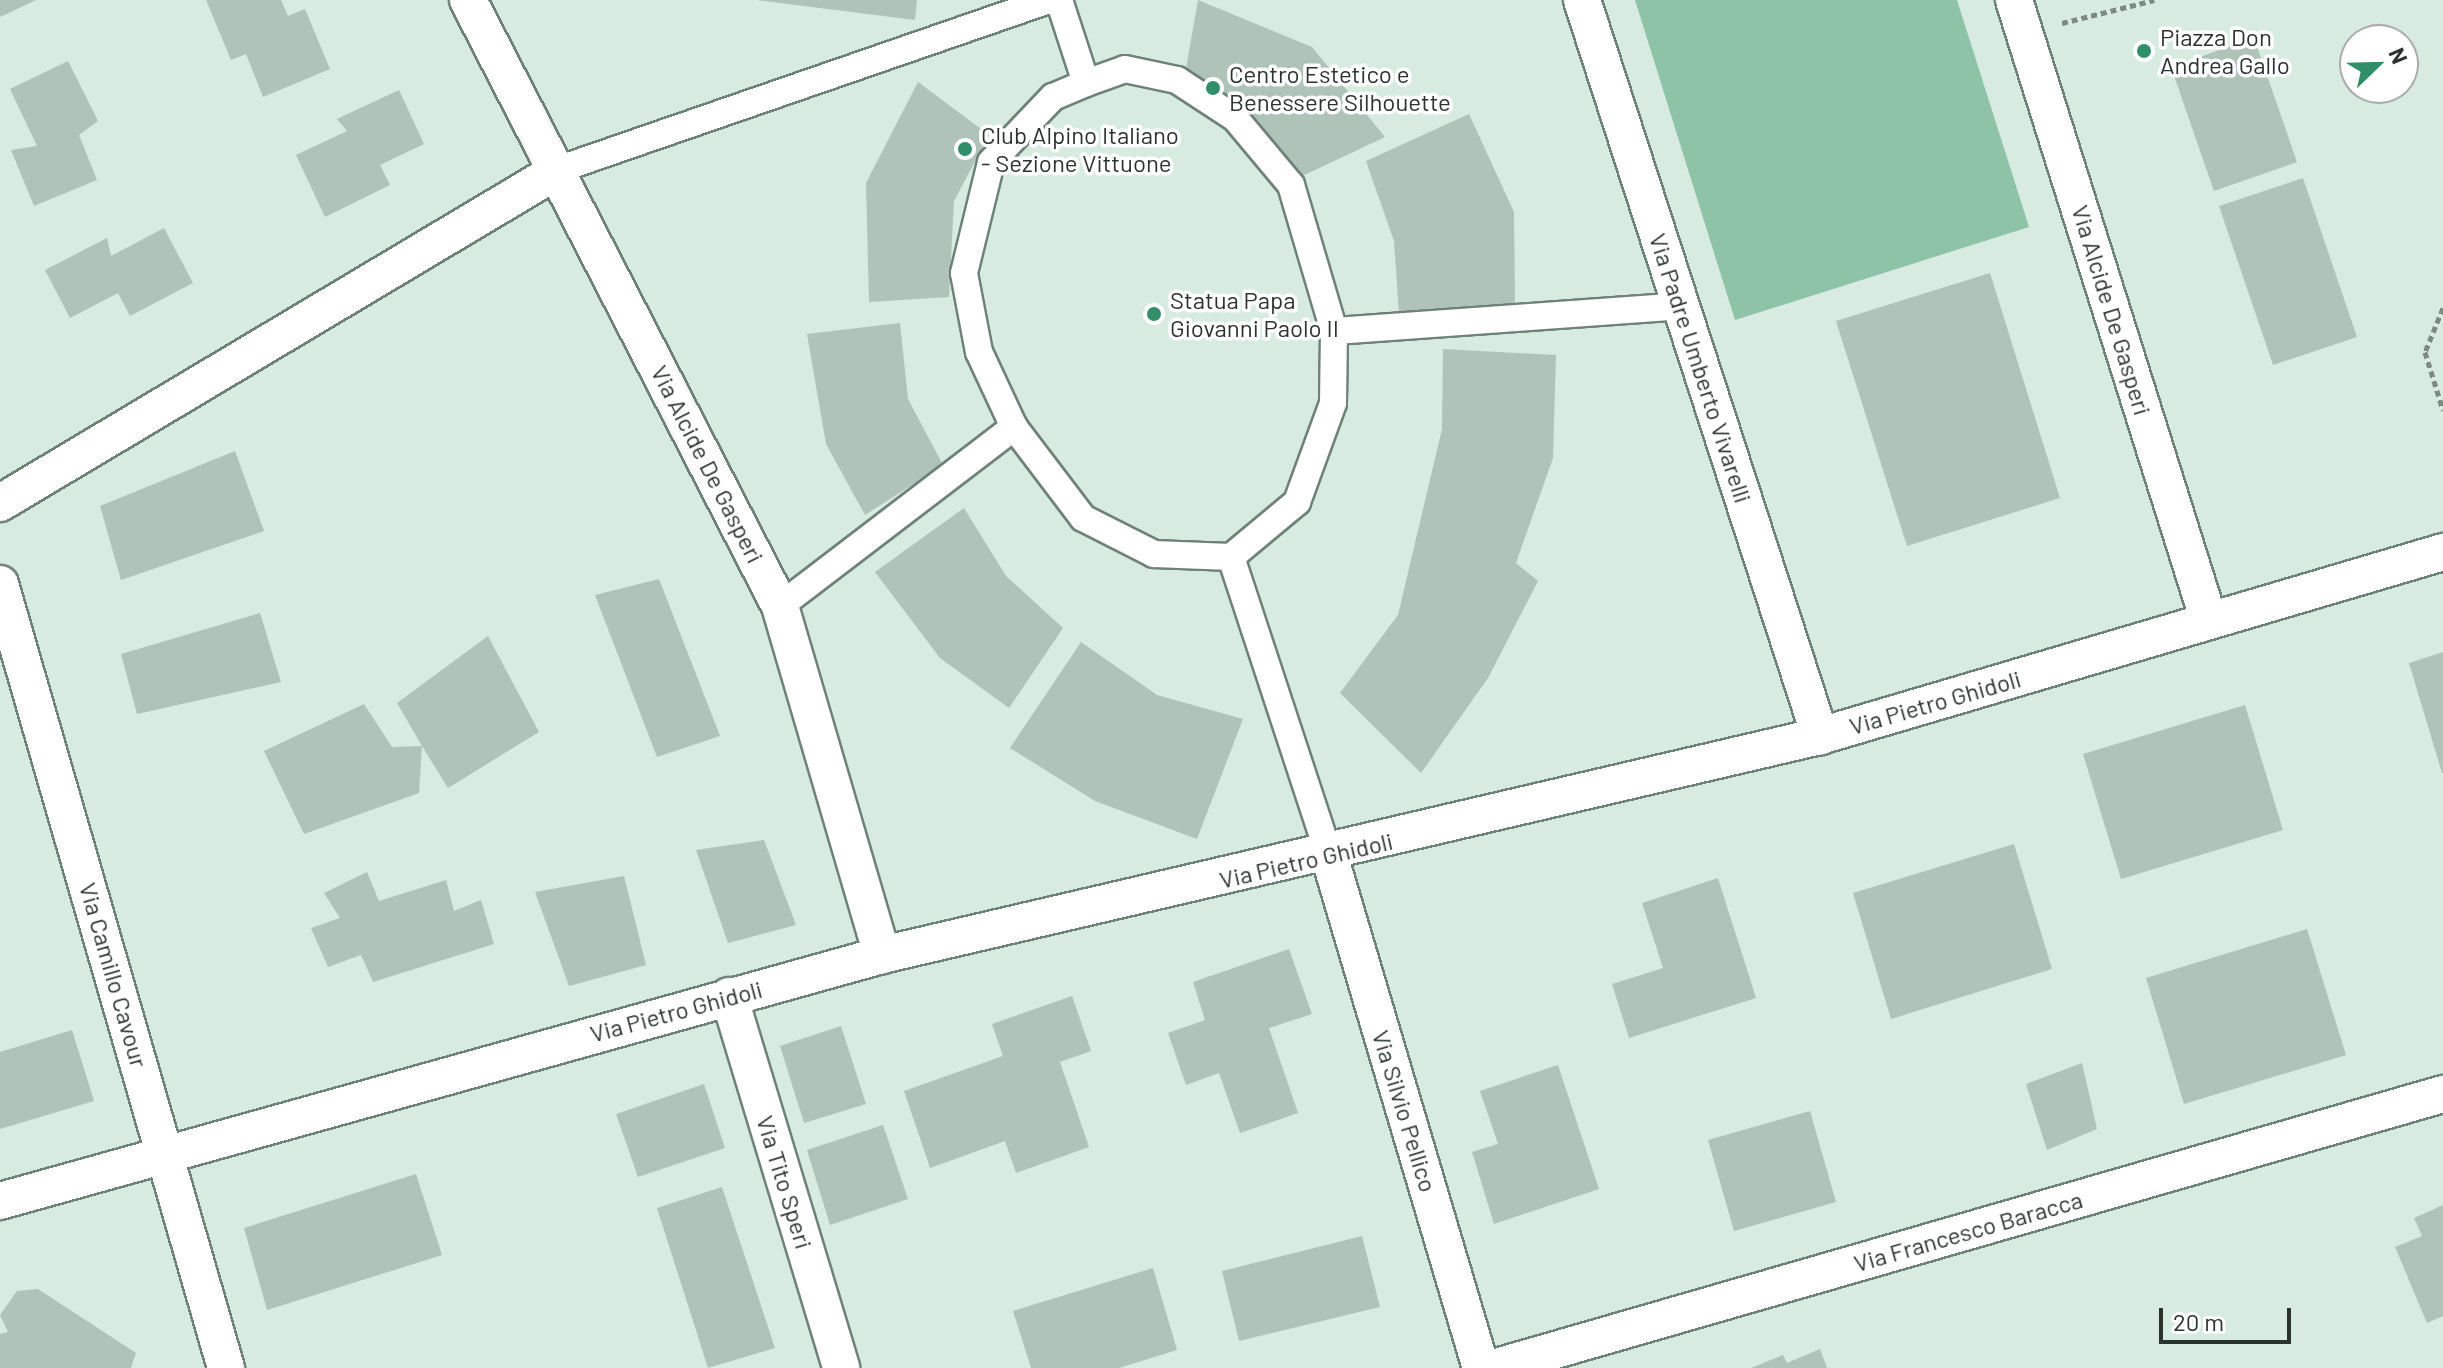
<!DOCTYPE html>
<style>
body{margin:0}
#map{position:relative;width:2443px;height:1368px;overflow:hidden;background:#d7ebe0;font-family:Barlow,sans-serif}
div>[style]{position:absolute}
.green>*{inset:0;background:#8ec3a8}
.building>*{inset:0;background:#afc3b8}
.path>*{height:5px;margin-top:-2.5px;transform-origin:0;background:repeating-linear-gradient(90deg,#7c8a82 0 6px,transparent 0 10px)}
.roads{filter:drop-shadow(2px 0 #6f8278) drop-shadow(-2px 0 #6f8278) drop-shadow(0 2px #6f8278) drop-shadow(0 -2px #6f8278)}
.pedestrian>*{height:26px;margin:-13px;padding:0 13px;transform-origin:13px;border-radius:13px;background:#fff}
.minor>*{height:36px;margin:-18px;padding:0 18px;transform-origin:18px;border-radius:18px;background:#fff}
.dots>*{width:22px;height:22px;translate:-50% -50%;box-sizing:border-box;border:4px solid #fff;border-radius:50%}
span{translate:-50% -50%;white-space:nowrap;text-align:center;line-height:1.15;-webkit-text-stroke:7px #fff;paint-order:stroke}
.poi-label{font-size:24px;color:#2b332f}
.left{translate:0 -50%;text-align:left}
.street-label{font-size:24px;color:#2b332f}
.north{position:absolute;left:2339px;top:24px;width:80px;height:80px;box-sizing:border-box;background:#fff;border:2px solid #aaadac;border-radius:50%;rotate:67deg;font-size:22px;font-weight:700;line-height:32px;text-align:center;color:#2b332f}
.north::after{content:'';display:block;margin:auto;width:28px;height:36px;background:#308f68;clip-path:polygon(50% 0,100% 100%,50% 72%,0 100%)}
.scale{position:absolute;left:2159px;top:1308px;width:132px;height:36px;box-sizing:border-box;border:4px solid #2b332f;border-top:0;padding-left:10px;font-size:24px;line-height:28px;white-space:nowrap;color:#2b332f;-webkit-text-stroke:6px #fff;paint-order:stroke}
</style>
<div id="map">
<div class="green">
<i style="clip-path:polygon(1635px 0,1957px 0,2029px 227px,1735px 320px)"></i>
</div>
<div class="building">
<i style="clip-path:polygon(0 0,36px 0,0 17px)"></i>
<i style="clip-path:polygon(206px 0,281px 0,288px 16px,305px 9px,330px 69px,263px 97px,246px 54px,231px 60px)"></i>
<i style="clip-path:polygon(756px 0,917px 0,915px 20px)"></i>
<i style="clip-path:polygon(1198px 0,1312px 47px,1385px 137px,1298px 178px,1185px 74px)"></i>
<i style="clip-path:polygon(2254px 38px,2297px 162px,2214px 191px,2171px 67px)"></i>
<i style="clip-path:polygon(68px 61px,98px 121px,79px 135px,97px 180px,34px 206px,11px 150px,37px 146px,10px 89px)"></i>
<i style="clip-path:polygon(918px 82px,989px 135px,954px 201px,949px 297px,869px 302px,866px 183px)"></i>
<i style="clip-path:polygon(399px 90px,424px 144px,380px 165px,390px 185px,325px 217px,296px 155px,347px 131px,337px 119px)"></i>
<i style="clip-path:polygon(1469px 114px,1514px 212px,1515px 305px,1399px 313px,1394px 241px,1366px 161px)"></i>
<i style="clip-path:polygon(2303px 178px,2357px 337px,2273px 365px,2219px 206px)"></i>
<i style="clip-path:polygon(164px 228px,193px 283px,130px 316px,118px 293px,70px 318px,45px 270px,107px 238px,111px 256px)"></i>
<i style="clip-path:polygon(1990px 273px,2060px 498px,1907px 546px,1836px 321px)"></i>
<i style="clip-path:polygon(900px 323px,908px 399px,943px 465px,865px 515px,826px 444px,807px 334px)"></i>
<i style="clip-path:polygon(1443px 349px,1556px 355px,1553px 458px,1516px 563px,1538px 581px,1488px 678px,1421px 773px,1340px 693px,1398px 615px,1442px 429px)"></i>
<i style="clip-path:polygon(235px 451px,264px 531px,121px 580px,100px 506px)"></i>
<i style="clip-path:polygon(964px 508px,1006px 576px,1063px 628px,1009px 708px,940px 658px,875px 572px)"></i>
<i style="clip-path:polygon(659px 579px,720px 736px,657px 757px,595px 595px)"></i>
<i style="clip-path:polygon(260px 613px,281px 682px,137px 714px,121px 654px)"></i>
<i style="clip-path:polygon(488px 636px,539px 732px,448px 788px,422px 746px,419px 793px,304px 834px,264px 751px,364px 704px,392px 747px,422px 746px,397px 703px)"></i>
<i style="clip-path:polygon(1081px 642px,1157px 695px,1243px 719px,1197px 839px,1095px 801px,1010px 748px)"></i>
<i style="clip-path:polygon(2443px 652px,2443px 773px,2442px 773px,2409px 663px)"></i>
<i style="clip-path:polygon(2245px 705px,2283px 830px,2121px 879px,2083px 754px)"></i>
<i style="clip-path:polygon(764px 840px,796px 925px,728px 943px,696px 850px)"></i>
<i style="clip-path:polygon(2014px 844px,2052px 969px,1891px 1019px,1853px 893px)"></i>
<i style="clip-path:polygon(367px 872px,379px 901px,446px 880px,454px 911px,481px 900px,494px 944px,373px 982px,361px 955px,328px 967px,311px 928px,340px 918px,324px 893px)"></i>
<i style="clip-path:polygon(624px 876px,646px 965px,569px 986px,535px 892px)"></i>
<i style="clip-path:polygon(1718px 878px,1756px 998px,1629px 1038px,1612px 984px,1663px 968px,1642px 903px)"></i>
<i style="clip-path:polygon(2307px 929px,2346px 1055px,2184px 1104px,2146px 978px)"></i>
<i style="clip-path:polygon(1289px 949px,1312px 1014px,1269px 1028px,1298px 1113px,1240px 1133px,1219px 1073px,1186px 1085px,1168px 1033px,1205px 1020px,1193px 982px)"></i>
<i style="clip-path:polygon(1072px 996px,1091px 1051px,1060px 1062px,1089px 1147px,1016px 1173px,1005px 1141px,930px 1168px,904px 1091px,1003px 1056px,992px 1024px)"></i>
<i style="clip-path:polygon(841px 1026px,866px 1104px,804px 1123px,780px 1046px)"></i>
<i style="clip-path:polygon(72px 1030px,94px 1101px,0 1129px,0 1052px)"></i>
<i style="clip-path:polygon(2082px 1063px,2097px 1129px,2047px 1150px,2026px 1084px)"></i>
<i style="clip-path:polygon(1558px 1065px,1599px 1189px,1494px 1224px,1472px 1152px,1498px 1144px,1480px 1091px)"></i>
<i style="clip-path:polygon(704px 1084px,725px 1148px,638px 1177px,616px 1114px)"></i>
<i style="clip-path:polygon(1810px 1111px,1836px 1202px,1734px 1231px,1708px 1140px)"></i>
<i style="clip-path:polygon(883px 1125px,908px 1199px,830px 1225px,807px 1150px)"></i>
<i style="clip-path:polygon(416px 1174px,442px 1255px,267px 1310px,244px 1228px)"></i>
<i style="clip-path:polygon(722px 1187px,775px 1348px,708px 1368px,657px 1208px)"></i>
<i style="clip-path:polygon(2443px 1205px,2443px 1316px,2427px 1323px,2395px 1247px,2422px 1236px,2414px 1218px)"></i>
<i style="clip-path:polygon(1362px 1236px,1380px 1307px,1239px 1341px,1222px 1271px)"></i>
<i style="clip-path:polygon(1153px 1268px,1177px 1350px,1119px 1368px,1031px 1368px,1013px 1311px)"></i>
<i style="clip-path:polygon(38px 1289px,136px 1353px,131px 1368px,0 1368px,0 1334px,8px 1332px,0 1315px,17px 1291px)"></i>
<i style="clip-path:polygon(1820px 1349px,1827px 1368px,1751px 1368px,1783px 1355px,1787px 1363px)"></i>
</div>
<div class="path">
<i style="left:2062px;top:23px;width:95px;rotate:-14deg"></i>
<i style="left:2443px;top:308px;width:48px;rotate:112.2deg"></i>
<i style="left:2425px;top:352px;width:61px;rotate:72.8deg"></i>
</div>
<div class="roads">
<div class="pedestrian">
<i style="left:1086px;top:83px;width:41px;rotate:-19.7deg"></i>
<i style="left:1125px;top:69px;width:53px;rotate:11.9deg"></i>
<i style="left:1177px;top:80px;width:69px;rotate:33.2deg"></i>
<i style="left:1235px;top:118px;width:87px;rotate:50.1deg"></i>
<i style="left:1291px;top:185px;width:152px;rotate:73.6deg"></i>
<i style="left:560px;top:169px;width:517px;rotate:-19.07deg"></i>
<i style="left:1014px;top:427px;width:83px;rotate:-115deg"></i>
<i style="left:979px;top:352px;width:80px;rotate:-100.8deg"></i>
<i style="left:964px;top:273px;width:114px;rotate:-76.3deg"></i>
<i style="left:991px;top:162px;width:90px;rotate:-46.4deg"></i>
<i style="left:1053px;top:97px;width:36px;rotate:-23deg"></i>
<i style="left:1086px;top:83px;width:87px;rotate:-108deg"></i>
<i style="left:780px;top:606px;width:295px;rotate:-37.4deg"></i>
<i style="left:1014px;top:427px;width:114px;rotate:52.8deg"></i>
<i style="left:1083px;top:518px;width:80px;rotate:26.9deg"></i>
<i style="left:1154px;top:554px;width:77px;rotate:2.2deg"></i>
<i style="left:1329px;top:855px;width:314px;rotate:-108.2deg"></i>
<i style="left:1231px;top:557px;width:86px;rotate:-39.8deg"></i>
<i style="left:1297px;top:502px;width:105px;rotate:-70deg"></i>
<i style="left:1333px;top:403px;width:72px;rotate:-89.2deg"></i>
<i style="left:1334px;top:331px;width:348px;rotate:-4.1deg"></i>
</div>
<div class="minor">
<i style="left:468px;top:0;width:682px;rotate:62.76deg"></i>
<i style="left:780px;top:606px;width:364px;rotate:73.7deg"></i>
<i style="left:1582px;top:0;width:774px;rotate:72.08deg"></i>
<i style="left:2014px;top:0;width:651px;rotate:72.57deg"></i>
<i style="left:0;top:503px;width:652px;rotate:-30.81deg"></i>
<i style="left:0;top:584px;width:816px;rotate:73.92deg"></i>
<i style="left:1329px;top:855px;width:535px;rotate:73.5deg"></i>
<i style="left:729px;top:996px;width:388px;rotate:73.2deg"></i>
<i style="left:0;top:1201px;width:916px;rotate:-15.58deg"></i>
<i style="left:882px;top:955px;width:963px;rotate:-13.14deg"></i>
<i style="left:1820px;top:736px;width:650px;rotate:-16.45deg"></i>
<i style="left:1493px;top:1368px;width:989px;rotate:-16.09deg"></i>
</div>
</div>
<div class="dots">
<i style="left:2144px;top:51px;background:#308f68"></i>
<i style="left:1213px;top:88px;background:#308f68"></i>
<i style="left:965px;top:149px;background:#308f68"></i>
<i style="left:1154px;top:314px;background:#308f68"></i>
</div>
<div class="poi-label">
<span class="left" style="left:2160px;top:51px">Piazza Don<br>Andrea Gallo</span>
<span class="left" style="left:1229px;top:88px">Centro Estetico e<br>Benessere Silhouette</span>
<span class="left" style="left:981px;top:149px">Club Alpino Italiano<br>- Sezione Vittuone</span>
<span class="left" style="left:1170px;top:314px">Statua Papa<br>Giovanni Paolo II</span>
</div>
<div class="street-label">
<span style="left:2112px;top:310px;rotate:73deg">Via Alcide De Gasperi</span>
<span style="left:1701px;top:368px;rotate:72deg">Via Padre Umberto Vivarelli</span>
<span style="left:708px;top:464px;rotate:63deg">Via Alcide De Gasperi</span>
<span style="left:1935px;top:702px;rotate:-16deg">Via Pietro Ghidoli</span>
<span style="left:1306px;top:860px;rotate:-13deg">Via Pietro Ghidoli</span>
<span style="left:114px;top:975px;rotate:74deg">Via Camillo Cavour</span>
<span style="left:676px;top:1011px;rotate:-15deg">Via Pietro Ghidoli</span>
<span style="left:1405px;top:1111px;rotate:73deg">Via Silvio Pellico</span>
<span style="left:785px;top:1182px;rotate:73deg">Via Tito Speri</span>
<span style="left:1968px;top:1231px;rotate:-16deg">Via Francesco Baracca</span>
</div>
<div class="north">N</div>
<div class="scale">20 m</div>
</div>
